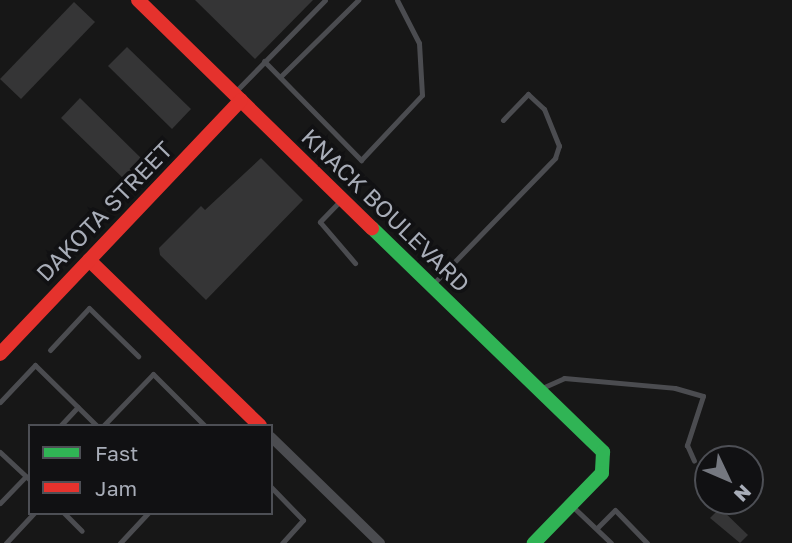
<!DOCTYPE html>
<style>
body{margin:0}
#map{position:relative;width:792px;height:543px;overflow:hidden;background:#171717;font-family:"Golos Text",sans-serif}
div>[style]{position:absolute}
.building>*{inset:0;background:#353536}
.lane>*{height:5px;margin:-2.5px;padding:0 2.5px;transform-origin:2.5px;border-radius:2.5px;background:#4b4c50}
.street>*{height:10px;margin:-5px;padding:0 5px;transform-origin:5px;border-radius:5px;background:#4b4c50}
.fast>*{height:14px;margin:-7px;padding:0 7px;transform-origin:7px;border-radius:7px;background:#30b455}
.jam>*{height:14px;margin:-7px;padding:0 7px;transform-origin:7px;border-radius:7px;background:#e5322d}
span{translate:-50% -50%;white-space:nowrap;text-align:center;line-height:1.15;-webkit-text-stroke:7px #111113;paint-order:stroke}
.street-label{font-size:23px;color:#a8adb8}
.legend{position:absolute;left:28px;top:424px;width:245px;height:91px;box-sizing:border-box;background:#111113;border:2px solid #4d4f55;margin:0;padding:9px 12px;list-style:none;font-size:21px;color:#a8adb8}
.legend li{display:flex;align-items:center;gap:14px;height:35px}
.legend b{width:35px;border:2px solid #4d4f55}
.north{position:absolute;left:694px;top:445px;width:70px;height:70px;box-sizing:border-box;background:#111113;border:2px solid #4d4f55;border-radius:50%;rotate:134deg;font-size:19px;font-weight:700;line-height:28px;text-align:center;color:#a8adb8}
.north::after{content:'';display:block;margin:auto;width:24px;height:32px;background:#757880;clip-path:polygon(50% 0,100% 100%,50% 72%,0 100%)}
</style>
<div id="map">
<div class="building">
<i style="clip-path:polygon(195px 0,313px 0,255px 59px)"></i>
<i style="clip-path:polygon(74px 2px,95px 22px,21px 99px,0 79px)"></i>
<i style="clip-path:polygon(127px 47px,191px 109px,172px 129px,108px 66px)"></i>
<i style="clip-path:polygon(80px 98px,144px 161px,125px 180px,61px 118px)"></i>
<i style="clip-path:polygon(261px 158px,303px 200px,206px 300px,160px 255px,159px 248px,201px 206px,205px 210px)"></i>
<i style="clip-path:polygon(720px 508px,748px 535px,740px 543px,710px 518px)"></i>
</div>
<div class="lane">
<i style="left:264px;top:61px;width:139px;rotate:45.6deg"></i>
<i style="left:361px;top:160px;width:89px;rotate:-46.8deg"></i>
<i style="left:422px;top:95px;width:52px;rotate:-93.3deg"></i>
<i style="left:419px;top:43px;width:48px;rotate:-117.1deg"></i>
<i style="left:280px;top:77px;width:110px;rotate:-44.6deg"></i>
<i style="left:236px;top:91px;width:127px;rotate:-45.6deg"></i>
<i style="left:340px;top:201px;width:29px;rotate:134deg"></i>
<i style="left:320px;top:222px;width:54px;rotate:49.5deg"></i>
<i style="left:432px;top:285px;width:177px;rotate:-45.9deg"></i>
<i style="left:555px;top:158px;width:13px;rotate:-72deg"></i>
<i style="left:559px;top:146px;width:40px;rotate:-112deg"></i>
<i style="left:544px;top:109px;width:22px;rotate:-137deg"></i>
<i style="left:528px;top:94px;width:36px;rotate:134deg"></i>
<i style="left:50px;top:350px;width:57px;rotate:-47.1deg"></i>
<i style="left:89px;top:308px;width:69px;rotate:44.4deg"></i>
<i style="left:542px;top:388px;width:24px;rotate:-24deg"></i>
<i style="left:564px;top:378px;width:111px;rotate:5.1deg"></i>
<i style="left:675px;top:388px;width:29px;rotate:16deg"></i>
<i style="left:703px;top:396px;width:52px;rotate:108.1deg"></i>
<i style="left:687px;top:445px;width:17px;rotate:66deg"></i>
<i style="left:0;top:402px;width:51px;rotate:-46.6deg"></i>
<i style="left:35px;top:365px;width:87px;rotate:44.5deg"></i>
<i style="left:60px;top:426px;width:26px;rotate:-47deg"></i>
<i style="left:103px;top:426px;width:72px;rotate:-46.1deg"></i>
<i style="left:153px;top:374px;width:74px;rotate:45deg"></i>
<i style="left:0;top:452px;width:41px;rotate:43deg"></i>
<i style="left:271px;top:487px;width:46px;rotate:45.9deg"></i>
<i style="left:303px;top:520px;width:31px;rotate:132deg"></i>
<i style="left:0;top:503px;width:37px;rotate:-46deg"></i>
<i style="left:571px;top:505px;width:55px;rotate:43.5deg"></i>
<i style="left:64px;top:513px;width:25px;rotate:45deg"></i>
<i style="left:597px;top:528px;width:25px;rotate:-45deg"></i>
<i style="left:615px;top:510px;width:46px;rotate:45.9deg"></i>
<i style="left:6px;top:543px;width:41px;rotate:-47deg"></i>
<i style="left:120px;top:543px;width:41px;rotate:-47deg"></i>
</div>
<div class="street">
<i style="left:271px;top:437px;width:152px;rotate:44.2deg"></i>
</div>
<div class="fast">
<i style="left:372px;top:228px;width:322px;rotate:44.1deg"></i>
<i style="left:603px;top:452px;width:21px;rotate:93deg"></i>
<i style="left:602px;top:473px;width:98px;rotate:134.2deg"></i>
</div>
<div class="jam">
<i style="left:138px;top:0;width:327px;rotate:44.3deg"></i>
<i style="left:89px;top:260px;width:238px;rotate:44.1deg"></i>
<i style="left:0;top:354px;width:350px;rotate:-46.5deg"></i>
</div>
<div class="street-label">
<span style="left:386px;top:210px;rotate:44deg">KNACK BOULEVARD</span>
<span style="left:104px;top:211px;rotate:-46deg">DAKOTA STREET</span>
</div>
<ul class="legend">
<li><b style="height:9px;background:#30b455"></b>Fast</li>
<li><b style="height:9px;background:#e5322d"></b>Jam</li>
</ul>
<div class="north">N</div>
</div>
